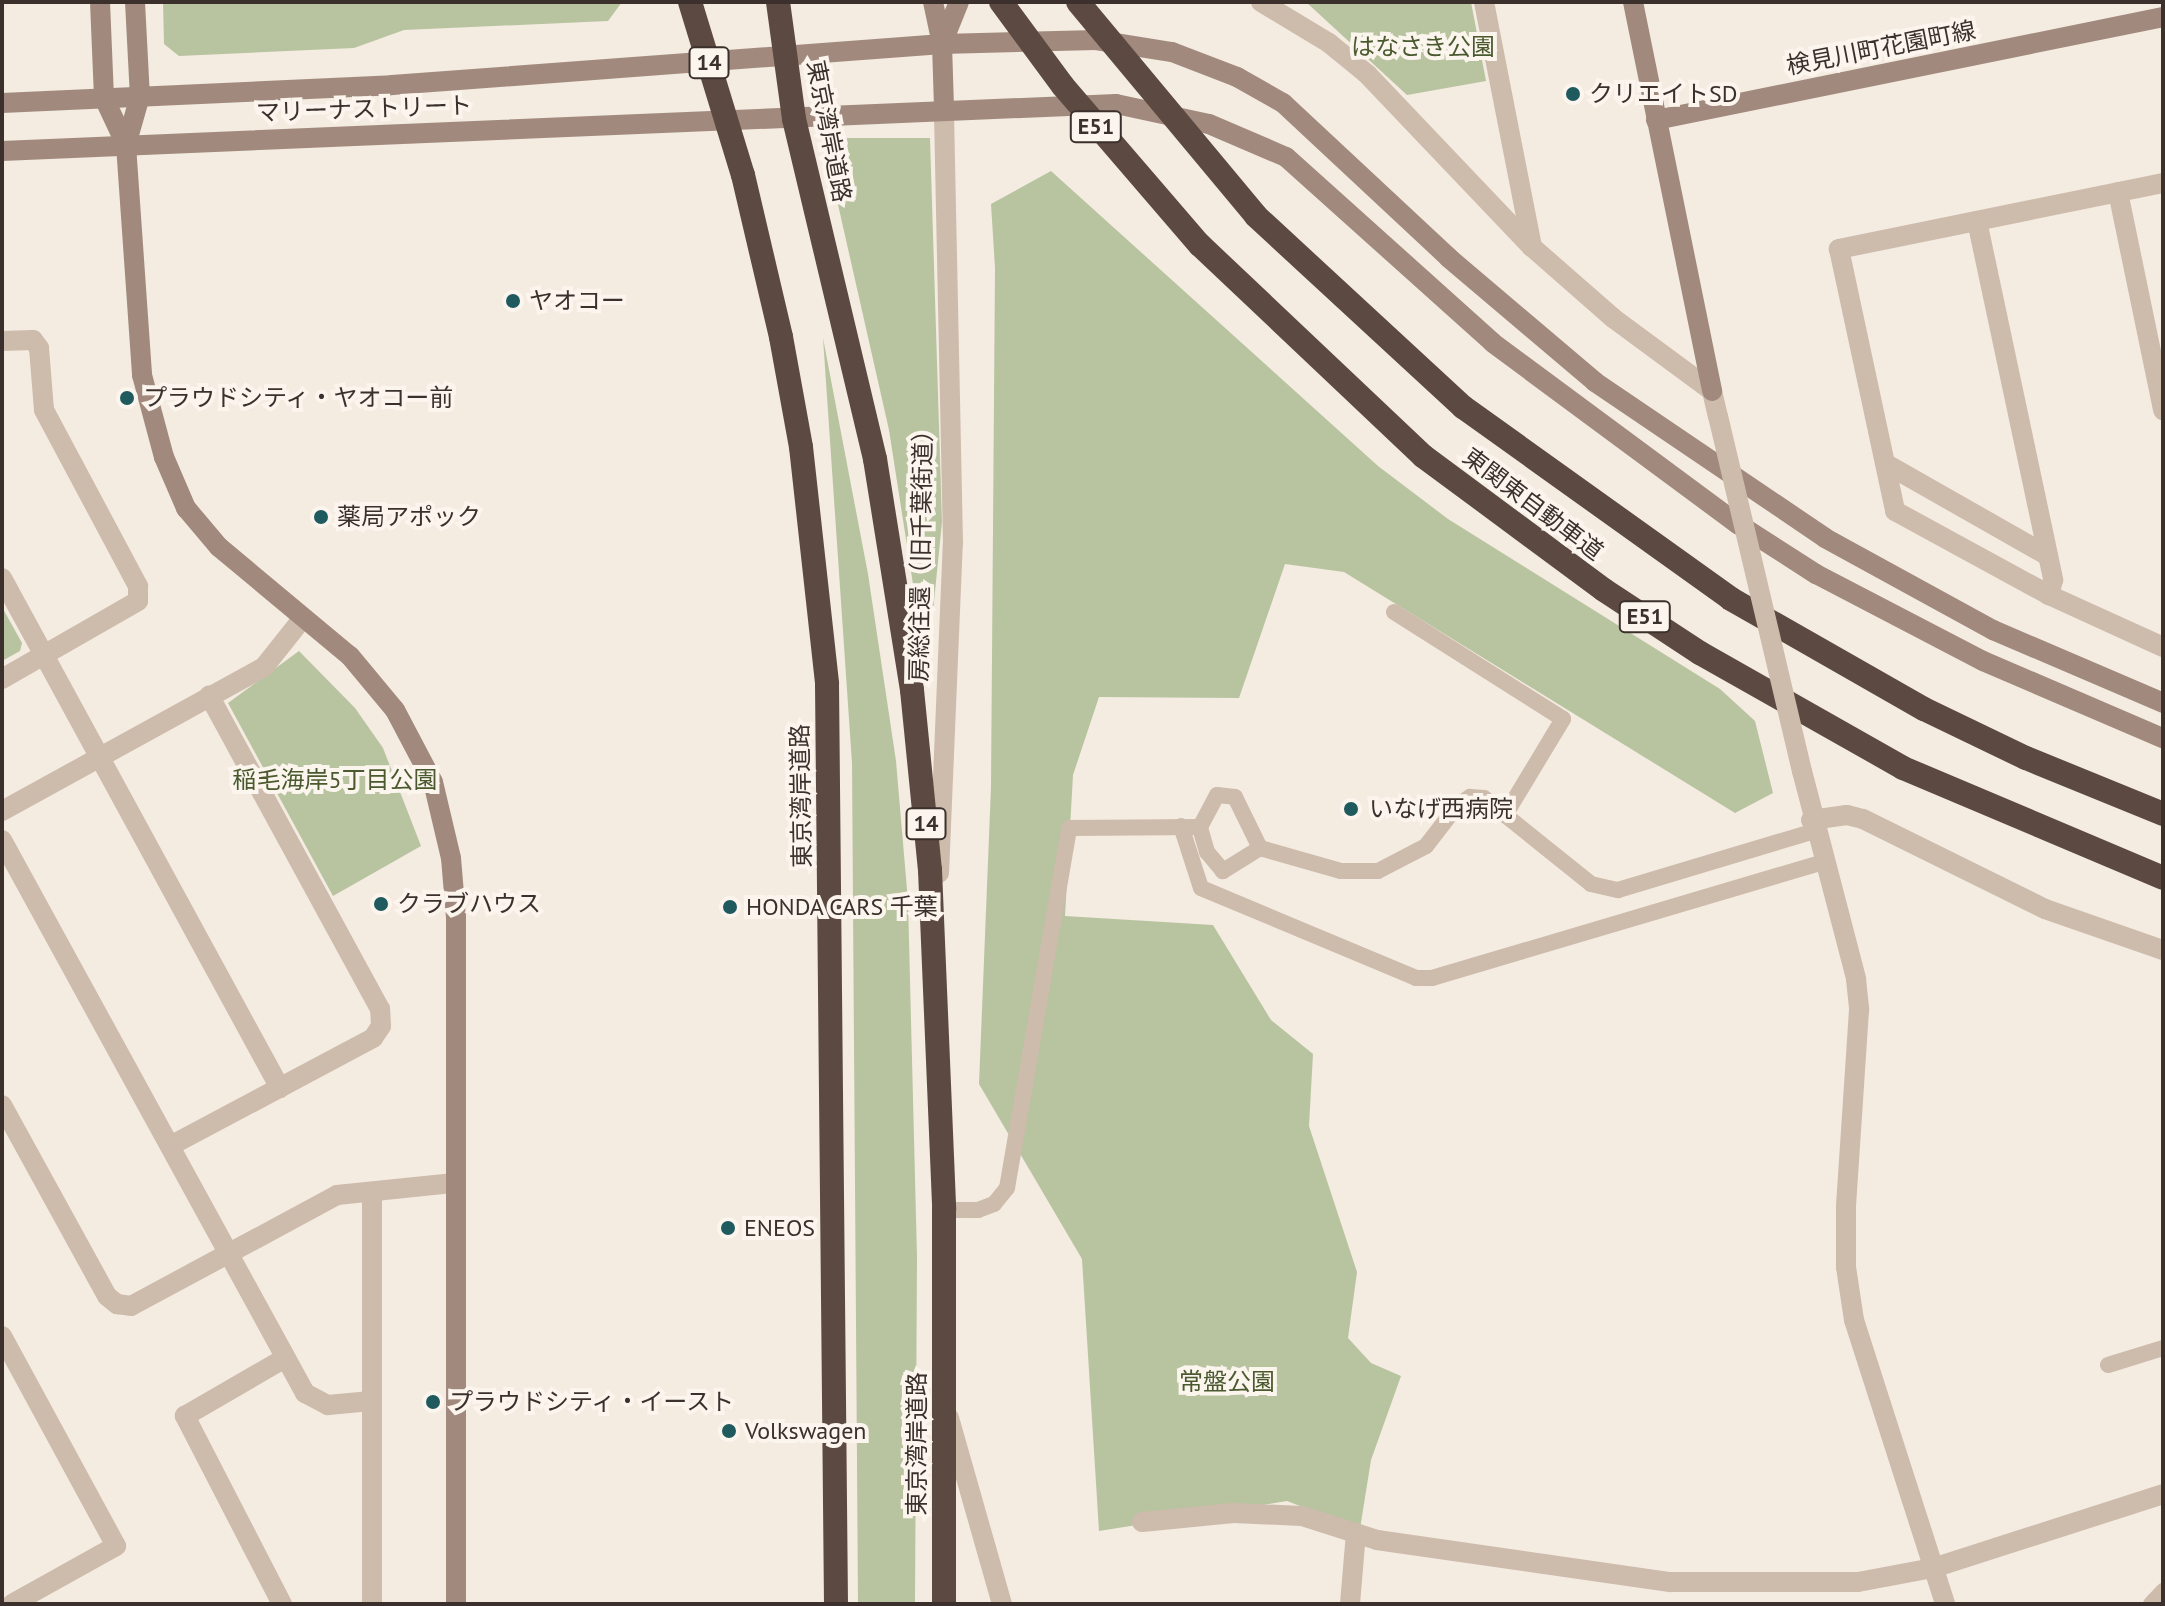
<!DOCTYPE html>
<meta charset="utf-8">
<style>
body{margin:0}
#map{position:relative;width:2165px;height:1606px;overflow:hidden;background:#f4ebe1;font-family:"PT Sans","Noto Sans JP",sans-serif}
div>[style]{position:absolute}
.green>*{inset:0;background:#b8c4a0}
.lane>*{height:16px;margin:-8px;padding:0 8px;transform-origin:8px;border-radius:8px;background:#cdbbac}
.street>*{height:20px;margin:-10px;padding:0 10px;transform-origin:10px;border-radius:10px;background:#cdbbac}
.secondary>*{height:20px;margin:-10px;padding:0 10px;transform-origin:10px;border-radius:10px;background:#a18a7d}
.highway>*{height:24px;margin:-12px;padding:0 12px;transform-origin:12px;border-radius:12px;background:#5c4a42}
.street-bridge>*{height:20px;margin:-10px;padding:0 10px;transform-origin:10px;border-radius:10px;background:#cdbbac}
.highway-bridge>*{height:24px;margin:-12px;padding:0 12px;transform-origin:12px;border-radius:12px;background:#5c4a42}
.dots>*{width:22px;height:22px;translate:-50% -50%;box-sizing:border-box;border:4px solid #fbf5ee;border-radius:50%}
span{translate:-50% -50%;white-space:nowrap;text-align:center;line-height:1.15;-webkit-text-stroke:8px #fbf5ee;paint-order:stroke}
.shield-label span{padding:2px 6px;background:#fbf5ee;border:2px solid;border-radius:6px;-webkit-text-stroke-width:0}
.shield-label{font-size:22px;color:#3b302b;font-weight:700}
.park-label{font-size:24px;color:#4a5a2e}
.street-label{font-size:24px;color:#3b302b}
.poi-label{font-size:24px;color:#3b302b}
.left{translate:0 -50%;text-align:left}
.frame{position:absolute;inset:0;border:4px solid #3b302b;pointer-events:none}
</style>
<div id="map">
<div class="green">
<i style="clip-path:polygon(163px 2px,622px 2px,608px 21px,404px 30px,354px 48px,179px 56px,164px 44px)"></i>
<i style="clip-path:polygon(1306px 2px,1471px 2px,1486px 81px,1407px 95px)"></i>
<i style="clip-path:polygon(840px 138px,930px 138px,942px 522px,931px 631px,920px 629px,889px 430px,832px 178px,831px 159px)"></i>
<i style="clip-path:polygon(1051px 171px,1378px 466px,1448px 519px,1720px 689px,1755px 721px,1773px 793px,1735px 813px,1344px 572px,1285px 564px,1239px 698px,1099px 697px,1073px 775px,1065px 916px,1213px 925px,1271px 1020px,1313px 1054px,1309px 1126px,1357px 1272px,1348px 1338px,1371px 1363px,1401px 1376px,1371px 1460px,1360px 1529px,1287px 1501px,1099px 1531px,1082px 1259px,979px 1084px,991px 787px,995px 268px,991px 204px)"></i>
<i style="clip-path:polygon(823px 338px,868px 574px,896px 761px,908px 901px,917px 1257px,915px 1604px,858px 1604px,852px 763px)"></i>
<i style="clip-path:polygon(2px 607px,22px 643px,20px 651px,2px 661px)"></i>
<i style="clip-path:polygon(299px 651px,355px 708px,383px 748px,421px 846px,333px 896px,228px 703px)"></i>
</div>
<div class="lane">
<i style="left:1394px;top:612px;width:200px;rotate:32.3deg"></i>
<i style="left:1563px;top:719px;width:112px;rotate:121.1deg"></i>
<i style="left:1217px;top:795px;width:18px;rotate:6deg"></i>
<i style="left:1235px;top:797px;width:57px;rotate:63.9deg"></i>
<i style="left:1260px;top:848px;width:44px;rotate:148.1deg"></i>
<i style="left:1223px;top:871px;width:25px;rotate:-130deg"></i>
<i style="left:1207px;top:852px;width:26px;rotate:-106deg"></i>
<i style="left:1200px;top:827px;width:36px;rotate:-62deg"></i>
<i style="left:1181px;top:826px;width:65px;rotate:72.1deg"></i>
<i style="left:1201px;top:888px;width:233px;rotate:22.7deg"></i>
<i style="left:1416px;top:978px;width:16px"></i>
<i style="left:1432px;top:978px;width:408px;rotate:-16.5deg"></i>
<i style="left:1260px;top:848px;width:84px;rotate:15.9deg"></i>
<i style="left:1341px;top:871px;width:37px"></i>
<i style="left:1378px;top:871px;width:54px;rotate:-27.5deg"></i>
<i style="left:1426px;top:846px;width:51px;rotate:-52.2deg"></i>
<i style="left:1457px;top:806px;width:16px;rotate:-35deg"></i>
<i style="left:1470px;top:797px;width:14px;rotate:4deg"></i>
<i style="left:1484px;top:798px;width:137px;rotate:38.8deg"></i>
<i style="left:1591px;top:884px;width:28px;rotate:13deg"></i>
<i style="left:1618px;top:890px;width:206px;rotate:-16.7deg"></i>
<i style="left:944px;top:1210px;width:34px"></i>
<i style="left:978px;top:1210px;width:17px;rotate:-21deg"></i>
<i style="left:994px;top:1204px;width:21px;rotate:-51deg"></i>
<i style="left:1007px;top:1188px;width:365px;rotate:-80.2deg"></i>
<i style="left:1069px;top:828px;width:131px;rotate:-0.4deg"></i>
<i style="left:2108px;top:1365px;width:58px;rotate:-17.2deg"></i>
<i style="left:2151px;top:1604px;width:18px;rotate:-47deg"></i>
</div>
<div class="street">
<i style="left:1261px;top:2px;width:79px;rotate:31.1deg"></i>
<i style="left:1329px;top:43px;width:49px;rotate:39.2deg"></i>
<i style="left:1367px;top:74px;width:239px;rotate:46.4deg"></i>
<i style="left:1532px;top:247px;width:108px;rotate:41.2deg"></i>
<i style="left:1613px;top:318px;width:123px;rotate:36.4deg"></i>
<i style="left:1712px;top:391px;width:26px;rotate:77deg"></i>
<i style="left:1484px;top:2px;width:250px;rotate:78.9deg"></i>
<i style="left:2163px;top:183px;width:331px;rotate:168.5deg"></i>
<i style="left:1839px;top:249px;width:268px;rotate:77.9deg"></i>
<i style="left:1895px;top:511px;width:175px;rotate:28.6deg"></i>
<i style="left:2049px;top:595px;width:125px;rotate:24.5deg"></i>
<i style="left:2118px;top:192px;width:223px;rotate:78.3deg"></i>
<i style="left:1977px;top:221px;width:367px;rotate:78deg"></i>
<i style="left:2053px;top:580px;width:16px;rotate:105deg"></i>
<i style="left:2px;top:341px;width:31px;rotate:-2deg"></i>
<i style="left:33px;top:340px;width:10px;rotate:53deg"></i>
<i style="left:39px;top:348px;width:62px;rotate:85.4deg"></i>
<i style="left:44px;top:410px;width:200px;rotate:61.9deg"></i>
<i style="left:138px;top:586px;width:15px;rotate:90deg"></i>
<i style="left:138px;top:601px;width:157px;rotate:150.2deg"></i>
<i style="left:1888px;top:465px;width:184px;rotate:29.6deg"></i>
<i style="left:2px;top:578px;width:581px;rotate:61.41deg"></i>
<i style="left:1802px;top:771px;width:215px;rotate:75.4deg"></i>
<i style="left:1856px;top:979px;width:31px;rotate:84deg"></i>
<i style="left:1859px;top:1010px;width:197px;rotate:93.8deg"></i>
<i style="left:1846px;top:1207px;width:60px;rotate:90deg"></i>
<i style="left:1846px;top:1267px;width:54px;rotate:81.4deg"></i>
<i style="left:1854px;top:1320px;width:298px;rotate:72.2deg"></i>
<i style="left:2px;top:811px;width:299px;rotate:-28.8deg"></i>
<i style="left:264px;top:667px;width:61px;rotate:-51.6deg"></i>
<i style="left:1811px;top:820px;width:36px;rotate:-8deg"></i>
<i style="left:1847px;top:815px;width:16px;rotate:14deg"></i>
<i style="left:1863px;top:819px;width:203px;rotate:26.3deg"></i>
<i style="left:2045px;top:909px;width:125px;rotate:19.2deg"></i>
<i style="left:2px;top:840px;width:631px;rotate:61.28deg"></i>
<i style="left:305px;top:1393px;width:26px;rotate:28deg"></i>
<i style="left:328px;top:1405px;width:43px;rotate:-5.3deg"></i>
<i style="left:939px;top:873px;width:330px;rotate:-87.6deg"></i>
<i style="left:953px;top:543px;width:434px;rotate:-91.2deg"></i>
<i style="left:2px;top:1105px;width:218px;rotate:61.2deg"></i>
<i style="left:107px;top:1296px;width:13px;rotate:39deg"></i>
<i style="left:117px;top:1304px;width:14px;rotate:8deg"></i>
<i style="left:131px;top:1306px;width:234px;rotate:-28.3deg"></i>
<i style="left:337px;top:1195px;width:118px;rotate:-5.9deg"></i>
<i style="left:170px;top:1146px;width:230px;rotate:-28deg"></i>
<i style="left:373px;top:1038px;width:14px;rotate:-56deg"></i>
<i style="left:381px;top:1026px;width:17px;rotate:-93deg"></i>
<i style="left:380px;top:1009px;width:357px;rotate:-118.6deg"></i>
<i style="left:372px;top:1192px;width:412px;rotate:90deg"></i>
<i style="left:2px;top:1336px;width:239px;rotate:61.5deg"></i>
<i style="left:116px;top:1546px;width:119px;rotate:150.9deg"></i>
<i style="left:949px;top:1418px;width:193px;rotate:74.1deg"></i>
<i style="left:1142px;top:1522px;width:92px;rotate:-5.6deg"></i>
<i style="left:1234px;top:1513px;width:68px;rotate:2.5deg"></i>
<i style="left:1302px;top:1516px;width:79px;rotate:17.7deg"></i>
<i style="left:1377px;top:1540px;width:296px;rotate:8.2deg"></i>
<i style="left:1670px;top:1582px;width:188px"></i>
<i style="left:1858px;top:1582px;width:76px;rotate:-10.6deg"></i>
<i style="left:1933px;top:1568px;width:242px;rotate:-17.8deg"></i>
<i style="left:282px;top:1604px;width:212px;rotate:-117.3deg"></i>
<i style="left:185px;top:1416px;width:116px;rotate:-30.1deg"></i>
<i style="left:1350px;top:1604px;width:71px;rotate:-85.2deg"></i>
</div>
<div class="secondary">
<i style="left:100px;top:2px;width:96px;rotate:87.6deg"></i>
<i style="left:104px;top:98px;width:52px;rotate:64.9deg"></i>
<i style="left:135px;top:2px;width:94px;rotate:87deg"></i>
<i style="left:140px;top:96px;width:51px;rotate:105.9deg"></i>
<i style="left:126px;top:145px;width:231px;rotate:86deg"></i>
<i style="left:142px;top:375px;width:85px;rotate:75deg"></i>
<i style="left:164px;top:457px;width:56px;rotate:66.7deg"></i>
<i style="left:186px;top:508px;width:51px;rotate:49.8deg"></i>
<i style="left:219px;top:547px;width:170px;rotate:39.8deg"></i>
<i style="left:350px;top:656px;width:70px;rotate:50.2deg"></i>
<i style="left:395px;top:710px;width:81px;rotate:62.2deg"></i>
<i style="left:433px;top:782px;width:78px;rotate:76.7deg"></i>
<i style="left:451px;top:858px;width:59px;rotate:85.2deg"></i>
<i style="left:456px;top:917px;width:687px;rotate:90deg"></i>
<i style="left:933px;top:2px;width:43px;rotate:77.9deg"></i>
<i style="left:942px;top:44px;width:65px;rotate:88.2deg"></i>
<i style="left:1633px;top:2px;width:397px;rotate:78.5deg"></i>
<i style="left:942px;top:44px;width:45px;rotate:-68deg"></i>
<i style="left:2px;top:103px;width:390px;rotate:-2.6deg"></i>
<i style="left:392px;top:85px;width:552px;rotate:-4.26deg"></i>
<i style="left:942px;top:44px;width:154px;rotate:-1.5deg"></i>
<i style="left:1096px;top:40px;width:77px;rotate:9deg"></i>
<i style="left:1172px;top:52px;width:70px;rotate:21deg"></i>
<i style="left:1237px;top:77px;width:53px;rotate:29.5deg"></i>
<i style="left:1283px;top:103px;width:227px;rotate:43deg"></i>
<i style="left:1449px;top:258px;width:192px;rotate:40.3deg"></i>
<i style="left:1595px;top:382px;width:278px;rotate:34.1deg"></i>
<i style="left:1825px;top:538px;width:192px;rotate:28.7deg"></i>
<i style="left:1993px;top:630px;width:185px;rotate:23.2deg"></i>
<i style="left:1656px;top:120px;width:517px;rotate:-11.48deg"></i>
<i style="left:2px;top:151px;width:1115px;rotate:-2.42deg"></i>
<i style="left:1116px;top:104px;width:95px;rotate:12.1deg"></i>
<i style="left:1209px;top:124px;width:84px;rotate:23.2deg"></i>
<i style="left:1286px;top:157px;width:278px;rotate:41.9deg"></i>
<i style="left:1493px;top:343px;width:305px;rotate:36.5deg"></i>
<i style="left:1738px;top:524px;width:93px;rotate:32.7deg"></i>
<i style="left:1816px;top:574px;width:188px;rotate:27.5deg"></i>
<i style="left:1983px;top:661px;width:196px;rotate:23.2deg"></i>
</div>
<div class="highway">
<i style="left:690px;top:2px;width:181px;rotate:73deg"></i>
<i style="left:743px;top:175px;width:166px;rotate:76.8deg"></i>
<i style="left:781px;top:337px;width:112px;rotate:79.7deg"></i>
<i style="left:801px;top:447px;width:238px;rotate:83.7deg"></i>
<i style="left:827px;top:684px;width:920px;rotate:89.44deg"></i>
<i style="left:778px;top:2px;width:118px;rotate:82.2deg"></i>
<i style="left:794px;top:119px;width:350px;rotate:76.6deg"></i>
<i style="left:875px;top:459px;width:234px;rotate:80.9deg"></i>
<i style="left:912px;top:690px;width:181px;rotate:84.3deg"></i>
<i style="left:930px;top:870px;width:340px;rotate:87.6deg"></i>
<i style="left:944px;top:1210px;width:394px;rotate:90deg"></i>
<i style="left:1256px;top:216px;width:282px;rotate:42.7deg"></i>
<i style="left:1463px;top:407px;width:330px;rotate:35.6deg"></i>
<i style="left:1731px;top:599px;width:222px;rotate:29.7deg"></i>
<i style="left:1924px;top:709px;width:113px;rotate:25.7deg"></i>
<i style="left:2026px;top:758px;width:148px;rotate:22.2deg"></i>
<i style="left:1200px;top:245px;width:307px;rotate:43.4deg"></i>
<i style="left:1423px;top:456px;width:225px;rotate:36.5deg"></i>
<i style="left:1604px;top:590px;width:115px;rotate:33.3deg"></i>
<i style="left:1700px;top:653px;width:233px;rotate:29.5deg"></i>
<i style="left:1903px;top:768px;width:282px;rotate:22.9deg"></i>
</div>
<div class="street-bridge">
<i style="left:1718px;top:416px;width:365px;rotate:76.7deg"></i>
</div>
<div class="highway-bridge">
<i style="left:1001px;top:2px;width:104px;rotate:53.6deg"></i>
<i style="left:1063px;top:86px;width:210px;rotate:49.3deg"></i>
<i style="left:1078px;top:2px;width:278px;rotate:50.2deg"></i>
</div>
<div class="dots">
<i style="left:1573px;top:94px;background:#1f5a5e"></i>
<i style="left:513px;top:301px;background:#1f5a5e"></i>
<i style="left:127px;top:398px;background:#1f5a5e"></i>
<i style="left:321px;top:517px;background:#1f5a5e"></i>
<i style="left:1351px;top:809px;background:#1f5a5e"></i>
<i style="left:381px;top:904px;background:#1f5a5e"></i>
<i style="left:730px;top:907px;background:#1f5a5e"></i>
<i style="left:728px;top:1228px;background:#1f5a5e"></i>
<i style="left:433px;top:1402px;background:#1f5a5e"></i>
<i style="left:729px;top:1431px;background:#1f5a5e"></i>
</div>
<div class="shield-label">
<span style="left:709px;top:63px">14</span>
<span style="left:1096px;top:127px">E51</span>
<span style="left:1645px;top:617px">E51</span>
<span style="left:926px;top:824px">14</span>
</div>
<div class="park-label">
<span style="left:1423px;top:47px">はなさき公園</span>
<span style="left:335px;top:780px">稲毛海岸5丁目公園</span>
<span style="left:1227px;top:1382px">常盤公園</span>
</div>
<div class="street-label">
<span style="left:1881px;top:48px;rotate:-11deg">検見川町花園町線</span>
<span style="left:364px;top:109px;rotate:-2deg">マリーナストリート</span>
<span style="left:829px;top:131px;rotate:79deg">東京湾岸道路</span>
<span style="left:1533px;top:504px;rotate:37deg">東関東自動車道</span>
<span style="left:921px;top:550px;rotate:-89deg">房総往還（旧千葉街道）</span>
<span style="left:801px;top:796px;rotate:-91deg">東京湾岸道路</span>
<span style="left:917px;top:1444px;rotate:-90deg">東京湾岸道路</span>
</div>
<div class="poi-label">
<span class="left" style="left:1589px;top:94px">クリエイトSD</span>
<span class="left" style="left:529px;top:301px">ヤオコー</span>
<span class="left" style="left:143px;top:398px">プラウドシティ・ヤオコー前</span>
<span class="left" style="left:337px;top:517px">薬局アポック</span>
<span class="left" style="left:1369px;top:809px">いなげ西病院</span>
<span class="left" style="left:397px;top:904px">クラブハウス</span>
<span class="left" style="left:746px;top:907px">HONDA CARS 千葉</span>
<span class="left" style="left:744px;top:1228px">ENEOS</span>
<span class="left" style="left:449px;top:1402px">プラウドシティ・イースト</span>
<span class="left" style="left:745px;top:1431px">Volkswagen</span>
</div>
<div class="frame"></div>
</div>
